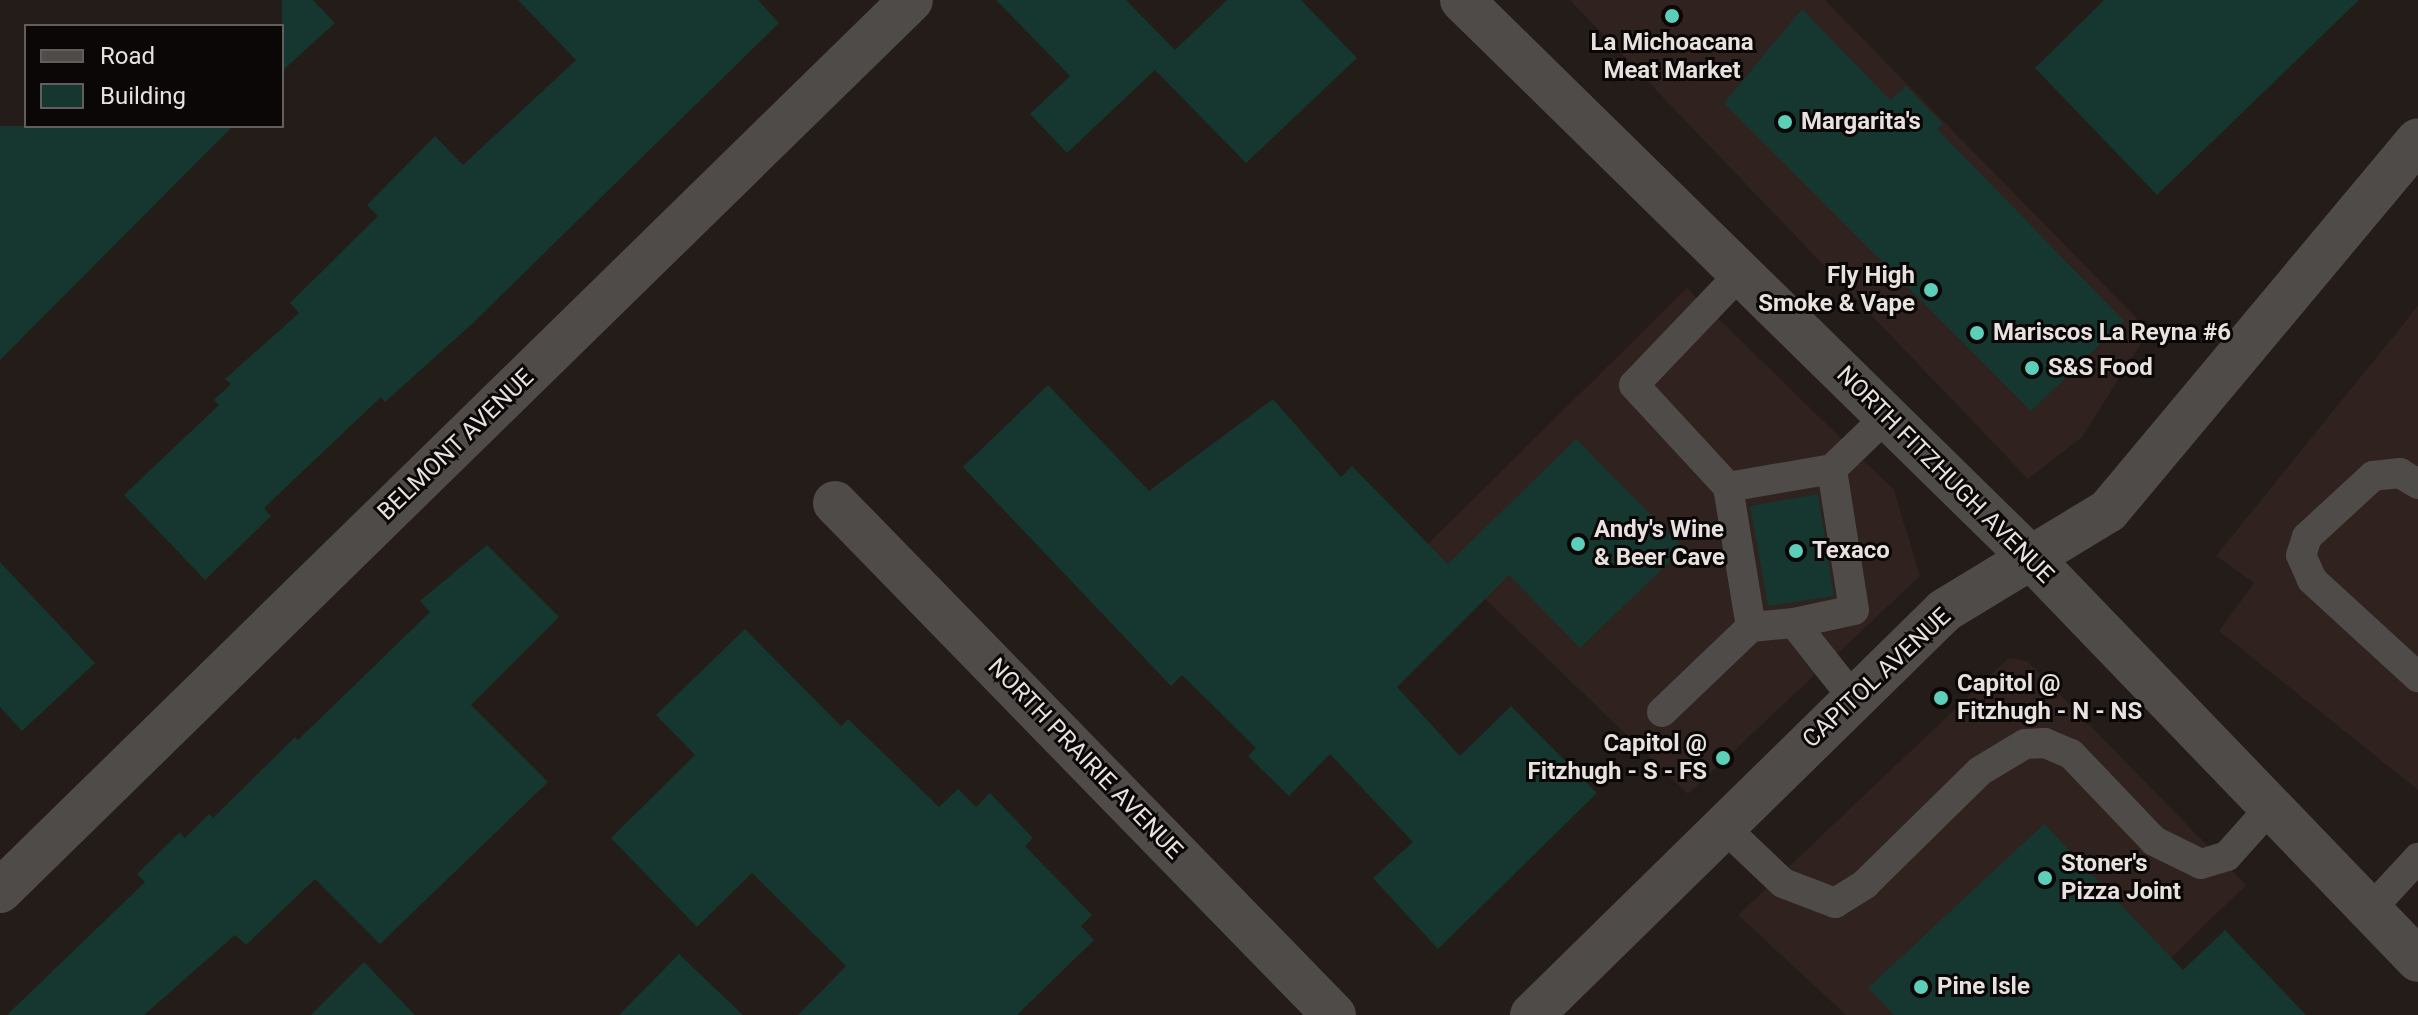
<!DOCTYPE html>
<style>
body{margin:0}
#map{position:relative;width:2418px;height:1015px;overflow:hidden;background:#231c19;font-family:Roboto,sans-serif}
div>[style]{position:absolute}
.built>*{inset:0;background:#30221e}
.building>*{inset:0;background:#163630}
.service>*{height:30px;margin:-15px;padding:0 15px;transform-origin:15px;border-radius:15px;background:#4f4b49}
.minor>*{height:44px;margin:-22px;padding:0 22px;transform-origin:22px;border-radius:22px;background:#4f4b49}
.tertiary>*{height:44px;margin:-22px;padding:0 22px;transform-origin:22px;border-radius:22px;background:#4f4b49}
.dots>*{width:22px;height:22px;translate:-50% -50%;box-sizing:border-box;border:4px solid #0a0706;border-radius:50%}
span{translate:-50% -50%;white-space:nowrap;text-align:center;line-height:1.15;-webkit-text-stroke:6px #0a0706;paint-order:stroke}
.poi-label{font-size:24px;color:#e7e1df;font-weight:700}
.left{translate:0 -50%;text-align:left}
.right{translate:-100% -50%;text-align:right}
.street-label{font-size:24px;color:#e7e1df}
.legend{position:absolute;left:24px;top:24px;width:260px;height:104px;box-sizing:border-box;background:#0a0706;border:2px solid #625e5d;margin:0;padding:10px 14px;list-style:none;font-size:24px;color:#e7e1df}
.legend li{display:flex;align-items:center;gap:16px;height:40px}
.legend b{width:40px;border:2px solid #625e5d}
</style>
<div id="map">
<div class="built">
<i style="clip-path:polygon(1570px 0,1825px 0,2149px 331px,2082px 437px,2028px 479px)"></i>
<i style="clip-path:polygon(1687px 288px,1894px 490px,1920px 576px,1688px 794px,1428px 544px)"></i>
<i style="clip-path:polygon(2418px 306px,2418px 790px,2219px 631px,2254px 583px,2216px 556px)"></i>
<i style="clip-path:polygon(2009px 658px,2027px 661px,2246px 885px,2112px 1015px,1846px 1015px,1738px 915px)"></i>
</div>
<div class="building">
<i style="clip-path:polygon(282px 0,313px 0,335px 23px,282px 71px)"></i>
<i style="clip-path:polygon(518px 0,758px 0,779px 23px,473px 323px,385px 402px,381px 397px,264px 508px,271px 516px,205px 580px,124px 495px,219px 405px,214px 400px,231px 384px,225px 379px,299px 313px,290px 303px,378px 216px,367px 205px,435px 136px,463px 165px,576px 60px)"></i>
<i style="clip-path:polygon(996px 0,1126px 0,1175px 50px,1227px 0,1301px 0,1357px 58px,1246px 163px,1155px 70px,1067px 153px,1030px 114px,1070px 76px)"></i>
<i style="clip-path:polygon(2104px 0,2359px 0,2157px 195px,2035px 68px)"></i>
<i style="clip-path:polygon(1802px 9px,1890px 100px,1906px 86px,1943px 124px,1937px 129px,2124px 321px,2031px 411px,1724px 103px)"></i>
<i style="clip-path:polygon(0 126px,233px 126px,0 360px)"></i>
<i style="clip-path:polygon(1048px 385px,1149px 491px,1273px 399px,1341px 477px,1352px 466px,1448px 564px,1576px 439px,1684px 548px,1580px 648px,1509px 575px,1397px 687px,1460px 756px,1511px 706px,1597px 793px,1438px 949px,1373px 878px,1413px 842px,1330px 754px,1289px 796px,1248px 756px,1256px 748px,1182px 675px,1171px 686px,963px 467px)"></i>
<i style="clip-path:polygon(1818px 494px,1834px 596px,1768px 606px,1750px 506px)"></i>
<i style="clip-path:polygon(487px 545px,559px 617px,471px 705px,548px 782px,380px 944px,315px 879px,246px 945px,235px 935px,144px 1015px,7px 1015px,145px 882px,137px 874px,180px 832px,185px 838px,209px 814px,213px 818px,295px 737px,298px 740px,430px 612px,420px 601px)"></i>
<i style="clip-path:polygon(0 562px,95px 663px,22px 731px,0 707px)"></i>
<i style="clip-path:polygon(745px 629px,841px 726px,848px 719px,939px 807px,958px 789px,976px 807px,990px 793px,1033px 838px,1025px 846px,1092px 915px,1081px 926px,1094px 940px,1017px 1015px,798px 1015px,846px 966px,752px 873px,697px 927px,611px 838px,695px 755px,656px 715px)"></i>
<i style="clip-path:polygon(2044px 824px,2183px 970px,2225px 930px,2306px 1015px,1894px 1015px,1868px 988px)"></i>
<i style="clip-path:polygon(679px 954px,743px 1015px,619px 1015px)"></i>
<i style="clip-path:polygon(364px 962px,415px 1015px,311px 1015px)"></i>
</div>
<div class="service">
<i style="left:1740px;top:274px;width:153px;rotate:133.7deg"></i>
<i style="left:1634px;top:385px;width:139px;rotate:47.3deg"></i>
<i style="left:1728px;top:487px;width:106px;rotate:-9.8deg"></i>
<i style="left:1832px;top:469px;width:75px;rotate:-43.9deg"></i>
<i style="left:2418px;top:484px;width:21px;rotate:-149deg"></i>
<i style="left:2400px;top:473px;width:27px;rotate:174deg"></i>
<i style="left:2373px;top:476px;width:90px;rotate:137.3deg"></i>
<i style="left:2307px;top:537px;width:19px;rotate:108deg"></i>
<i style="left:2301px;top:555px;width:27px;rotate:66deg"></i>
<i style="left:2312px;top:580px;width:144px;rotate:42.5deg"></i>
<i style="left:1728px;top:487px;width:142px;rotate:80.7deg"></i>
<i style="left:1751px;top:627px;width:43px;rotate:-5.3deg"></i>
<i style="left:1794px;top:623px;width:61px;rotate:-12.2deg"></i>
<i style="left:1854px;top:610px;width:143px;rotate:-98.9deg"></i>
<i style="left:1794px;top:623px;width:97px;rotate:51.7deg"></i>
<i style="left:1662px;top:712px;width:123px;rotate:-43.7deg"></i>
<i style="left:1724px;top:827px;width:81px;rotate:43.5deg"></i>
<i style="left:1783px;top:883px;width:56px;rotate:21deg"></i>
<i style="left:1835px;top:903px;width:36px;rotate:-32deg"></i>
<i style="left:1865px;top:884px;width:161px;rotate:-44.5deg"></i>
<i style="left:1980px;top:771px;width:52px;rotate:-31deg"></i>
<i style="left:2025px;top:744px;width:20px;rotate:-3deg"></i>
<i style="left:2045px;top:743px;width:28px;rotate:23deg"></i>
<i style="left:2071px;top:754px;width:120px;rotate:46.3deg"></i>
<i style="left:2154px;top:841px;width:52px;rotate:26.1deg"></i>
<i style="left:2201px;top:864px;width:27px;rotate:-17deg"></i>
<i style="left:2227px;top:856px;width:64px;rotate:-48.1deg"></i>
<i style="left:2370px;top:910px;width:71px;rotate:-47.3deg"></i>
</div>
<div class="minor">
<i style="left:835px;top:503px;width:715px;rotate:45.74deg"></i>
<i style="left:0;top:891px;width:1274px;rotate:-44.36deg"></i>
<i style="left:1532px;top:1015px;width:578px;rotate:-44.44deg"></i>
<i style="left:1945px;top:610px;width:191px;rotate:-31.3deg"></i>
<i style="left:2108px;top:511px;width:483px;rotate:-50.1deg"></i>
</div>
<div class="tertiary">
<i style="left:1462px;top:0;width:800px;rotate:44.44deg"></i>
<i style="left:2033px;top:560px;width:555px;rotate:46.09deg"></i>
</div>
<div class="dots">
<i style="left:1672px;top:16px;background:#5dceb8"></i>
<i style="left:1785px;top:122px;background:#5dceb8"></i>
<i style="left:1931px;top:290px;background:#5dceb8"></i>
<i style="left:1977px;top:333px;background:#5dceb8"></i>
<i style="left:2032px;top:368px;background:#5dceb8"></i>
<i style="left:1578px;top:544px;background:#5dceb8"></i>
<i style="left:1796px;top:551px;background:#5dceb8"></i>
<i style="left:1941px;top:698px;background:#5dceb8"></i>
<i style="left:1723px;top:758px;background:#5dceb8"></i>
<i style="left:2045px;top:878px;background:#5dceb8"></i>
<i style="left:1921px;top:987px;background:#5dceb8"></i>
</div>
<div class="poi-label">
<span style="left:1672px;top:57px">La Michoacana<br>Meat Market</span>
<span class="left" style="left:1801px;top:122px">Margarita's</span>
<span class="right" style="left:1915px;top:290px">Fly High<br>Smoke &amp; Vape</span>
<span class="left" style="left:1993px;top:333px">Mariscos La Reyna #6</span>
<span class="left" style="left:2048px;top:368px">S&amp;S Food</span>
<span class="left" style="left:1594px;top:544px">Andy's Wine<br>&amp; Beer Cave</span>
<span class="left" style="left:1812px;top:551px">Texaco</span>
<span class="left" style="left:1957px;top:698px">Capitol @<br>Fitzhugh - N - NS</span>
<span class="right" style="left:1707px;top:758px">Capitol @<br>Fitzhugh - S - FS</span>
<span class="left" style="left:2061px;top:878px">Stoner's<br>Pizza Joint</span>
<span class="left" style="left:1937px;top:987px">Pine Isle</span>
</div>
<div class="street-label">
<span style="left:456px;top:445px;rotate:-44deg">BELMONT AVENUE</span>
<span style="left:1945px;top:475px;rotate:45deg">NORTH FITZHUGH AVENUE</span>
<span style="left:1877px;top:678px;rotate:-43deg">CAPITOL AVENUE</span>
<span style="left:1085px;top:759px;rotate:46deg">NORTH PRAIRIE AVENUE</span>
</div>
<ul class="legend">
<li><b style="height:10px;background:#4f4b49"></b>Road</li>
<li><b style="height:22px;background:#163630"></b>Building</li>
</ul>
</div>
